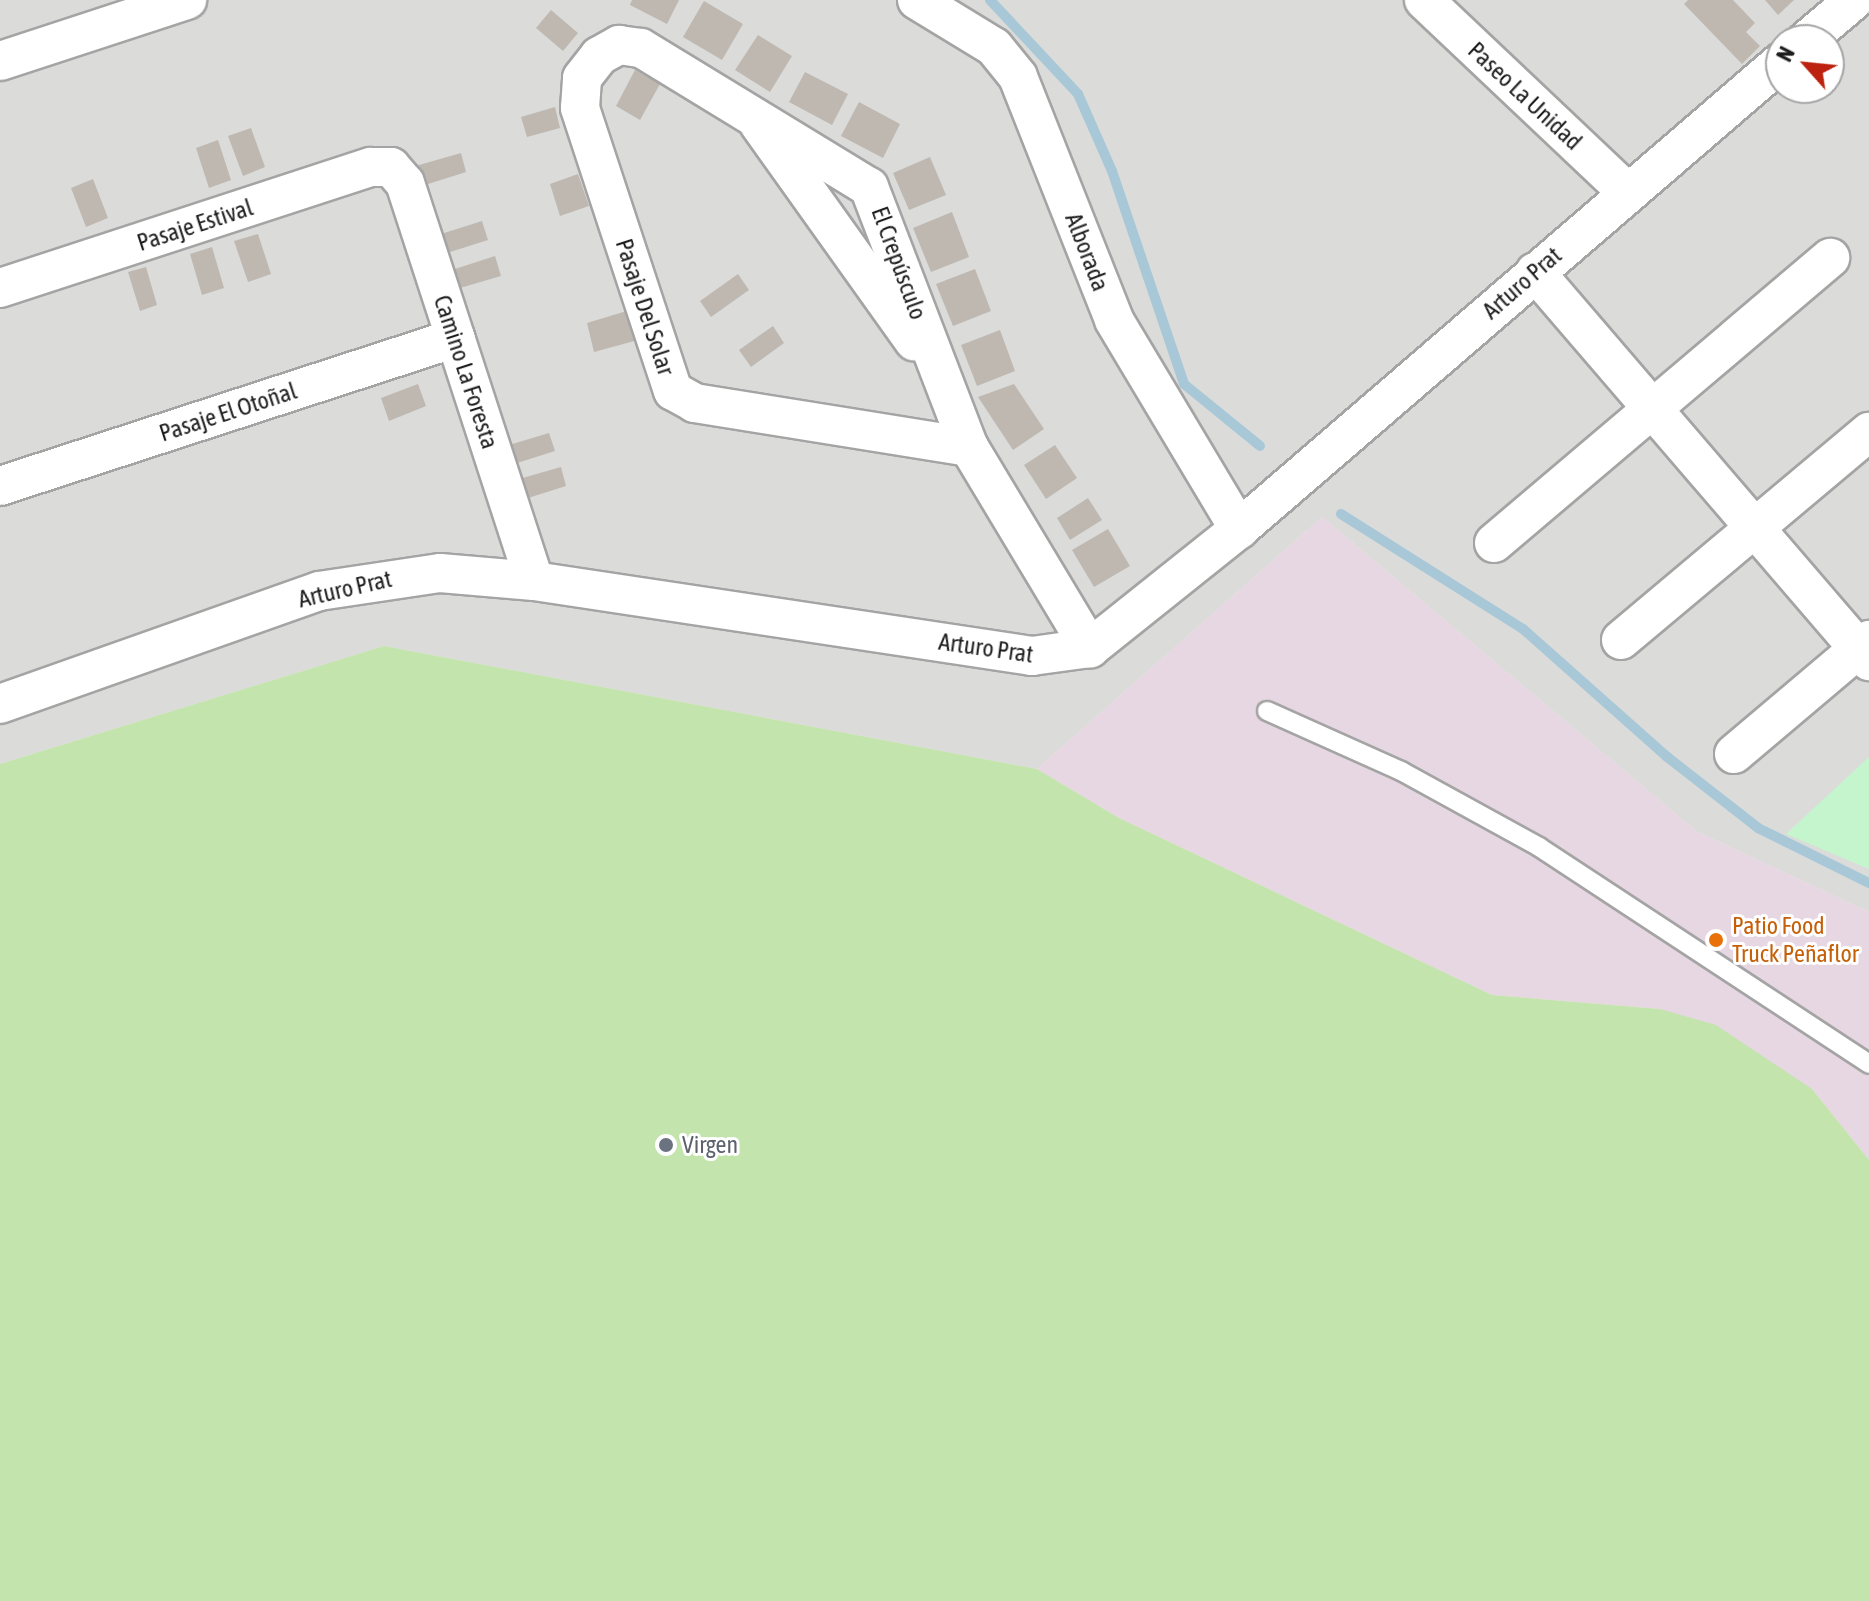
<!DOCTYPE html>
<meta charset="utf-8">
<style>
body{margin:0}
#map{position:relative;width:1869px;height:1601px;overflow:hidden;background:#eeece4;font-family:"Asap Condensed",sans-serif}
div>[style]{position:absolute}
.residential>*{inset:0;background:#dbdbda}
.industrial>*{inset:0;background:#e6d7e2}
.grass>*{inset:0;background:#c3e4ad}
.park>*{inset:0;background:#c4f5cd}
.stream>*{height:10px;margin:-5px;padding:0 5px;transform-origin:5px;border-radius:5px;background:#a8c8d8}
.building>*{inset:0;background:#beb8b1}
.roads{filter:drop-shadow(2px 0 #a4a4a4) drop-shadow(-2px 0 #a4a4a4) drop-shadow(0 2px #a4a4a4) drop-shadow(0 -2px #a4a4a4)}
.service>*{height:18px;margin:-9px;padding:0 9px;transform-origin:9px;border-radius:9px;background:#fff}
.minor>*{height:38px;margin:-19px;padding:0 19px;transform-origin:19px;border-radius:19px;background:#fff}
.dots>*{width:22px;height:22px;translate:-50% -50%;box-sizing:border-box;border:4px solid #fff;border-radius:50%}
span{translate:-50% -50%;white-space:nowrap;text-align:center;line-height:1.15;-webkit-text-stroke:6px #fff;paint-order:stroke}
.street-label{font-size:24px;color:#1d1d1d}
.food-label{font-size:24px;color:#c56008}
.left{translate:0 -50%;text-align:left}
.worship-label{font-size:24px;color:#5b616d}
.north{position:absolute;left:1765px;top:24px;width:80px;height:80px;box-sizing:border-box;background:#fff;border:2px solid #a5a5a5;border-radius:50%;rotate:297deg;font-size:22px;font-weight:700;line-height:32px;text-align:center;color:#1d1d1d}
.north::after{content:'';display:block;margin:auto;width:28px;height:36px;background:#bc220f;clip-path:polygon(50% 0,100% 100%,50% 72%,0 100%)}
</style>
<div id="map">
<div class="residential">
<i style="clip-path:polygon(evenodd,0 0,1869px 0,1869px 912px,1696px 831px,1322px 517px,1037px 769px,384px 646px,0 764px,0 0,1781px 40px,1829px 40px,1829px 88px,1781px 88px,1781px 40px)"></i>
</div>
<div class="industrial">
<i style="clip-path:polygon(1322px 517px,1696px 831px,1869px 912px,1869px 1160px,1812px 1089px,1660px 1009px,1492px 995px,1119px 818px,1037px 769px)"></i>
</div>
<div class="grass">
<i style="clip-path:polygon(384px 646px,1037px 769px,1119px 818px,1492px 995px,1660px 1009px,1716px 1025px,1812px 1089px,1869px 1160px,1869px 1601px,0 1601px,0 764px)"></i>
</div>
<div class="park">
<i style="clip-path:polygon(1869px 757px,1869px 869px,1786px 834px)"></i>
</div>
<div class="stream">
<i style="left:990px;top:0;width:129px;rotate:46.9deg"></i>
<i style="left:1078px;top:94px;width:84px;rotate:66.2deg"></i>
<i style="left:1112px;top:171px;width:225px;rotate:71.3deg"></i>
<i style="left:1184px;top:384px;width:98px;rotate:39.2deg"></i>
<i style="left:1341px;top:514px;width:215px;rotate:32.3deg"></i>
<i style="left:1523px;top:629px;width:191px;rotate:41.6deg"></i>
<i style="left:1666px;top:756px;width:117px;rotate:38deg"></i>
<i style="left:1758px;top:828px;width:124px;rotate:26.4deg"></i>
</div>
<div class="building">
<i style="clip-path:polygon(632px 0,679px 0,667px 24px,630px 5px)"></i>
<i style="clip-path:polygon(1688px 0,1733px 0,1755px 23px,1746px 32px,1760px 46px,1742px 64px,1684px 4px)"></i>
<i style="clip-path:polygon(1765px 0,1794px 0,1778px 15px)"></i>
<i style="clip-path:polygon(704px 1px,743px 24px,722px 60px,683px 37px)"></i>
<i style="clip-path:polygon(551px 10px,578px 33px,563px 51px,536px 28px)"></i>
<i style="clip-path:polygon(758px 35px,792px 56px,770px 92px,735px 70px)"></i>
<i style="clip-path:polygon(635px 70px,660px 84px,640px 120px,616px 106px)"></i>
<i style="clip-path:polygon(805px 72px,848px 94px,832px 125px,789px 102px)"></i>
<i style="clip-path:polygon(859px 102px,900px 124px,883px 158px,841px 136px)"></i>
<i style="clip-path:polygon(555px 107px,560px 128px,527px 137px,521px 117px)"></i>
<i style="clip-path:polygon(251px 128px,265px 167px,243px 176px,228px 136px)"></i>
<i style="clip-path:polygon(218px 140px,231px 180px,209px 188px,196px 148px)"></i>
<i style="clip-path:polygon(461px 153px,466px 172px,425px 185px,419px 165px)"></i>
<i style="clip-path:polygon(930px 157px,946px 195px,909px 210px,893px 173px)"></i>
<i style="clip-path:polygon(578px 174px,589px 206px,560px 216px,550px 184px)"></i>
<i style="clip-path:polygon(93px 179px,108px 218px,86px 227px,71px 188px)"></i>
<i style="clip-path:polygon(952px 212px,969px 257px,931px 272px,913px 228px)"></i>
<i style="clip-path:polygon(482px 221px,488px 240px,447px 253px,441px 234px)"></i>
<i style="clip-path:polygon(258px 234px,271px 274px,248px 282px,234px 241px)"></i>
<i style="clip-path:polygon(212px 247px,224px 288px,202px 295px,190px 254px)"></i>
<i style="clip-path:polygon(495px 256px,501px 276px,460px 288px,455px 269px)"></i>
<i style="clip-path:polygon(146px 267px,157px 305px,140px 311px,128px 272px)"></i>
<i style="clip-path:polygon(975px 269px,991px 311px,953px 326px,936px 284px)"></i>
<i style="clip-path:polygon(738px 274px,749px 290px,711px 317px,700px 301px)"></i>
<i style="clip-path:polygon(630px 310px,638px 340px,594px 352px,587px 323px)"></i>
<i style="clip-path:polygon(773px 326px,784px 343px,751px 367px,739px 350px)"></i>
<i style="clip-path:polygon(1000px 330px,1015px 371px,977px 386px,961px 345px)"></i>
<i style="clip-path:polygon(418px 384px,426px 406px,389px 421px,381px 398px)"></i>
<i style="clip-path:polygon(1014px 384px,1044px 429px,1013px 450px,978px 397px)"></i>
<i style="clip-path:polygon(549px 433px,555px 451px,514px 464px,509px 445px)"></i>
<i style="clip-path:polygon(1055px 445px,1077px 478px,1046px 499px,1024px 465px)"></i>
<i style="clip-path:polygon(561px 467px,566px 486px,525px 499px,519px 479px)"></i>
<i style="clip-path:polygon(1088px 498px,1102px 520px,1070px 540px,1057px 518px)"></i>
<i style="clip-path:polygon(1108px 529px,1130px 566px,1094px 587px,1072px 550px)"></i>
</div>
<div class="roads">
<div class="service">
<i style="left:1267px;top:711px;width:147px;rotate:24.1deg"></i>
<i style="left:1401px;top:771px;width:158px;rotate:28.8deg"></i>
<i style="left:1539px;top:847px;width:395px;rotate:33.3deg"></i>
</div>
<div class="minor">
<i style="left:917px;top:0;width:90px;rotate:31.4deg"></i>
<i style="left:994px;top:47px;width:38px;rotate:51deg"></i>
<i style="left:1018px;top:77px;width:261px;rotate:68.4deg"></i>
<i style="left:1114px;top:320px;width:244px;rotate:59.1deg"></i>
<i style="left:1424px;top:0;width:279px;rotate:43.4deg"></i>
<i style="left:1807px;top:40px;width:62px;rotate:-40.4deg"></i>
<i style="left:0;top:61px;width:197px;rotate:-18.1deg"></i>
<i style="left:759px;top:124px;width:267px;rotate:54.5deg"></i>
<i style="left:1535px;top:272px;width:513px;rotate:49.35deg"></i>
<i style="left:0;top:288px;width:390px;rotate:-18.1deg"></i>
<i style="left:371px;top:167px;width:20px"></i>
<i style="left:391px;top:167px;width:21px;rotate:49deg"></i>
<i style="left:405px;top:183px;width:418px;rotate:72deg"></i>
<i style="left:969px;top:447px;width:278px;rotate:-170.9deg"></i>
<i style="left:695px;top:403px;width:25px;rotate:-151deg"></i>
<i style="left:673px;top:391px;width:298px;rotate:-108.2deg"></i>
<i style="left:580px;top:108px;width:30px;rotate:-86deg"></i>
<i style="left:582px;top:78px;width:28px;rotate:-52deg"></i>
<i style="left:599px;top:56px;width:23px;rotate:-29deg"></i>
<i style="left:619px;top:45px;width:22px;rotate:8deg"></i>
<i style="left:641px;top:48px;width:267px;rotate:31.4deg"></i>
<i style="left:869px;top:187px;width:279px;rotate:69deg"></i>
<i style="left:969px;top:447px;width:235px;rotate:59deg"></i>
<i style="left:0;top:486px;width:479px;rotate:-18deg"></i>
<i style="left:1494px;top:543px;width:441px;rotate:-40.3deg"></i>
<i style="left:1621px;top:640px;width:324px;rotate:-40deg"></i>
<i style="left:0;top:704px;width:338px;rotate:-19.5deg"></i>
<i style="left:319px;top:591px;width:122px;rotate:-8.5deg"></i>
<i style="left:440px;top:573px;width:94px;rotate:4.9deg"></i>
<i style="left:534px;top:581px;width:504px;rotate:8.56deg"></i>
<i style="left:1032px;top:656px;width:59px;rotate:-7.9deg"></i>
<i style="left:1090px;top:648px;width:191px;rotate:-38.6deg"></i>
<i style="left:1239px;top:529px;width:715px;rotate:-40.75deg"></i>
<i style="left:1734px;top:754px;width:177px;rotate:-40.2deg"></i>
</div>
</div>
<div class="dots">
<i style="left:1716px;top:940px;background:#e8710a"></i>
<i style="left:666px;top:1145px;background:#6b7280"></i>
</div>
<div class="street-label">
<span style="left:1525px;top:96px;rotate:43deg">Paseo La Unidad</span>
<span style="left:195px;top:225px;rotate:-18deg">Pasaje Estival</span>
<span style="left:1087px;top:252px;rotate:69deg">Alborada</span>
<span style="left:899px;top:263px;rotate:70deg">El Crepúsculo</span>
<span style="left:1522px;top:283px;rotate:-41deg">Arturo Prat</span>
<span style="left:645px;top:307px;rotate:72deg">Pasaje Del Solar</span>
<span style="left:466px;top:372px;rotate:72deg">Camino La Foresta</span>
<span style="left:228px;top:412px;rotate:-18deg">Pasaje El Otoñal</span>
<span style="left:345px;top:589px;rotate:-13deg">Arturo Prat</span>
<span style="left:986px;top:648px;rotate:8deg">Arturo Prat</span>
</div>
<div class="food-label">
<span class="left" style="left:1732px;top:940px">Patio Food<br>Truck Peñaflor</span>
</div>
<div class="worship-label">
<span class="left" style="left:682px;top:1145px">Virgen</span>
</div>
<div class="north">N</div>
</div>
